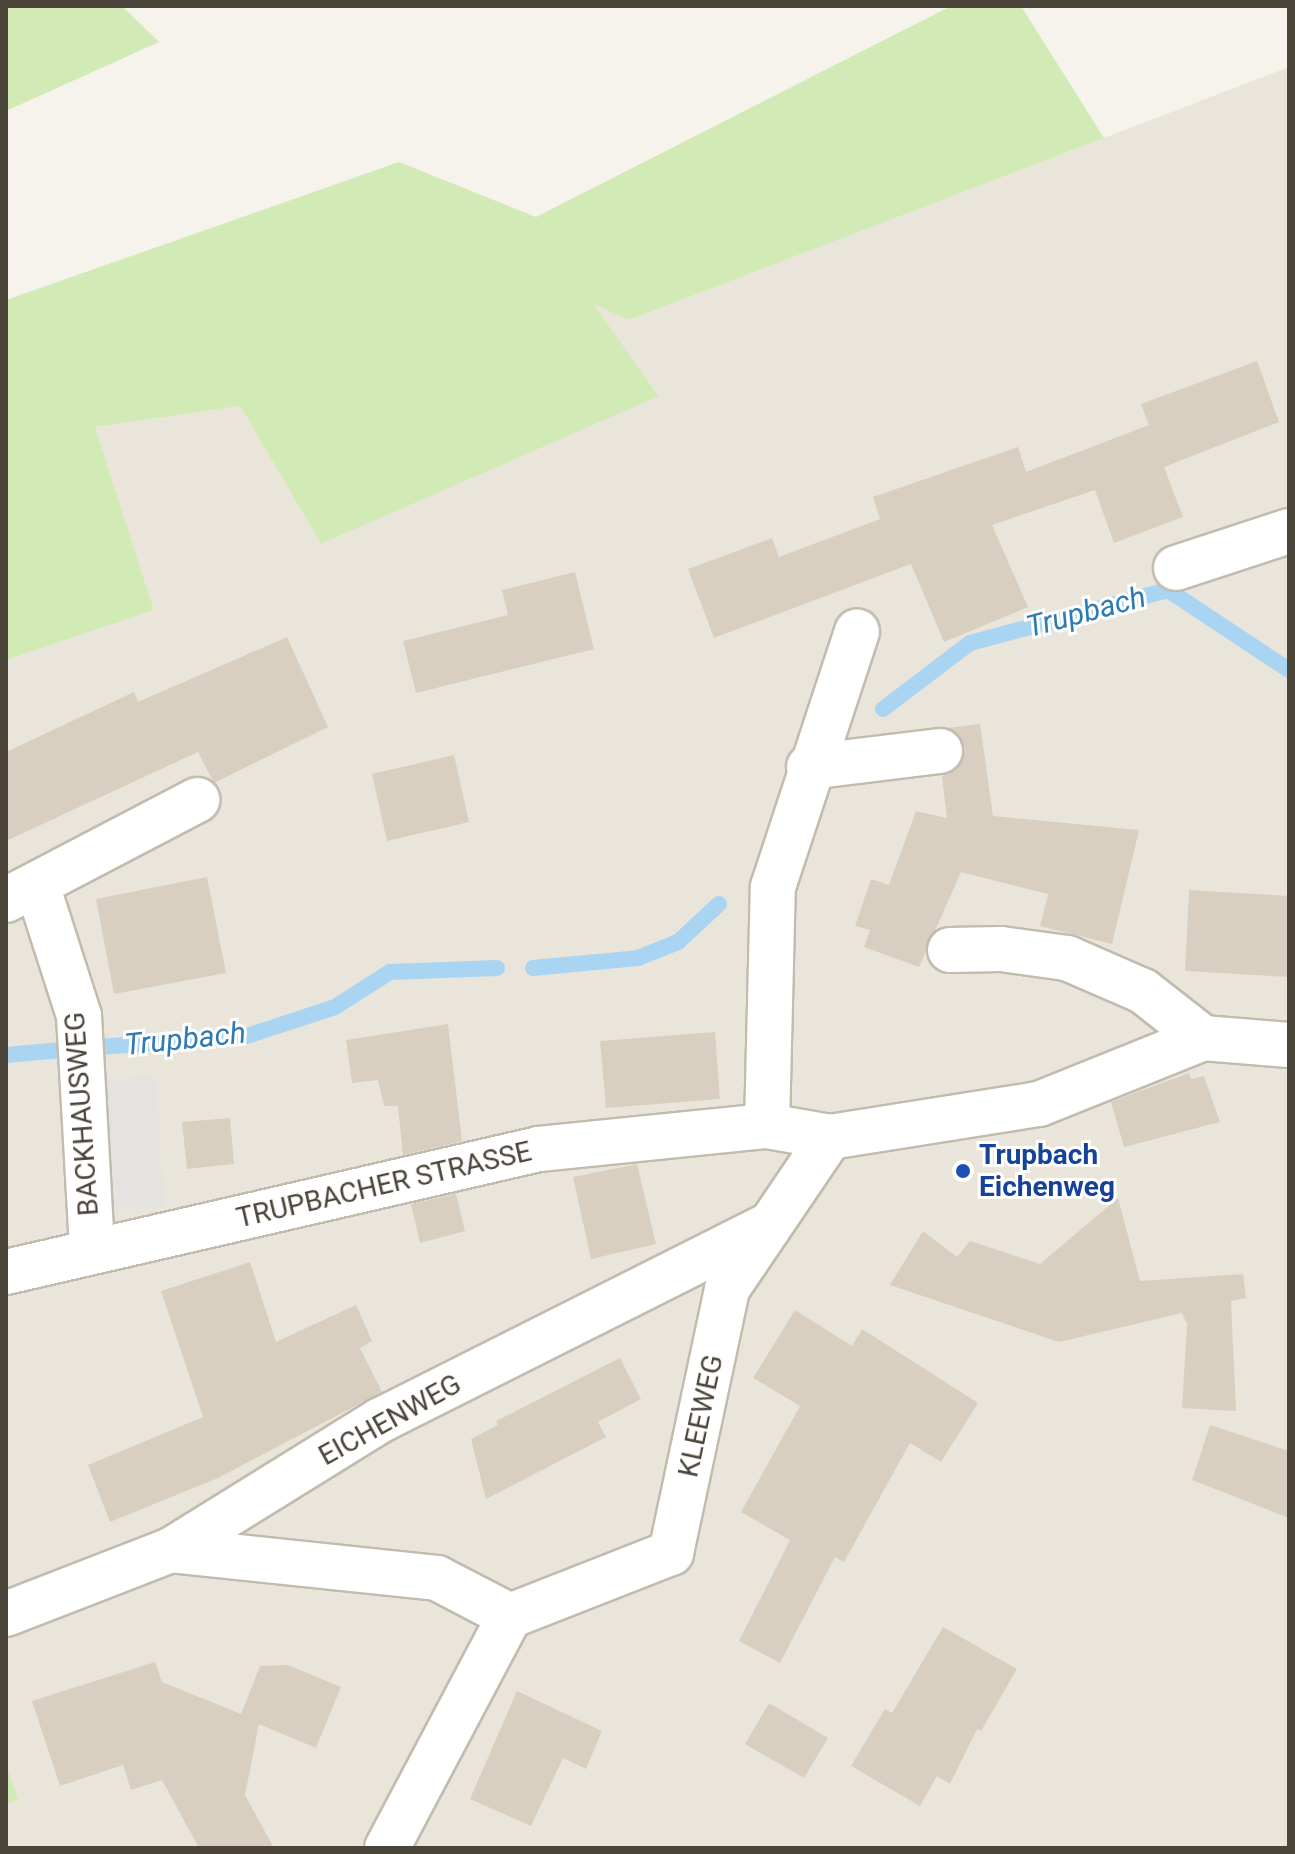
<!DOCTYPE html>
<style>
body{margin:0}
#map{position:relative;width:1295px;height:1854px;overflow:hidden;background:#f6f3ec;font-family:Roboto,sans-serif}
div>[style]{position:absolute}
.residential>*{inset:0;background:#eae5da}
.green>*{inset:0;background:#d2eab5}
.parking>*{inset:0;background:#e5e3e0}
.stream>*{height:16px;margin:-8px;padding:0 8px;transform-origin:8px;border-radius:8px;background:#a9d4f2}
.building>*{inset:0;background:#d8cfc1}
.roads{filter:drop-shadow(2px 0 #c2bbae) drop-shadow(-2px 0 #c2bbae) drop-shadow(0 2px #c2bbae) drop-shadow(0 -2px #c2bbae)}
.minor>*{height:44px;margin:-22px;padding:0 22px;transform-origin:22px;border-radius:22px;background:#fff}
.dots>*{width:22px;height:22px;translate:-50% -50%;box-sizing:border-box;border:4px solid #fff;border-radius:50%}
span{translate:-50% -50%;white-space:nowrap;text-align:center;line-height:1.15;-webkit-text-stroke:6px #fff;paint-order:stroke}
.street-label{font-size:28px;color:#4b4439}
.transit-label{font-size:28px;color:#164399;font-weight:700}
.left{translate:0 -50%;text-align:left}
.water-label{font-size:30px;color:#2e7ab2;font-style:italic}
.frame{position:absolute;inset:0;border:8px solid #4b4439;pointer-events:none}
</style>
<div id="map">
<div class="residential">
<i style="clip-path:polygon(1289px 67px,1289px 1848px,6px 1848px,6px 1805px,18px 1800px,6px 1762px,6px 660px,154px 610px,95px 427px,240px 406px,321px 544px,659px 395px,591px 303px,629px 320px)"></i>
</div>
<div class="green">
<i style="clip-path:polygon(6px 6px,122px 6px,159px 42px,6px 111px)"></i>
<i style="clip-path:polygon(951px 6px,1021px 6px,1104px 138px,629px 320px,593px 304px,659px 396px,321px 544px,240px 406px,95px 427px,154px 610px,6px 660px,6px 300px,399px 162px,536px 217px)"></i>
<i style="clip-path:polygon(6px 1762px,18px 1800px,6px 1805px)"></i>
</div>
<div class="parking">
<i style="clip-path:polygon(156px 1077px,164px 1207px,90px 1212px,82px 1080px)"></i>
</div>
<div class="stream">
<i style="left:883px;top:709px;width:109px;rotate:-37.2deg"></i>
<i style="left:970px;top:643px;width:205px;rotate:-15deg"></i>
<i style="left:1168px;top:590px;width:145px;rotate:33.5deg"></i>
<i style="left:533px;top:968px;width:105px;rotate:-5.4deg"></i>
<i style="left:638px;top:958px;width:43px;rotate:-21.8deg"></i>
<i style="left:678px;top:942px;width:56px;rotate:-42.8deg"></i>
<i style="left:99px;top:1047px;width:148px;rotate:-4.3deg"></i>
<i style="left:247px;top:1036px;width:93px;rotate:-18.2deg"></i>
<i style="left:335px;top:1007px;width:65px;rotate:-32.5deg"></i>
<i style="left:390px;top:972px;width:107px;rotate:-2.1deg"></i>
<i style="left:6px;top:1055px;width:56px;rotate:-5.1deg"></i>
</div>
<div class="building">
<i style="clip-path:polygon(1257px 361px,1279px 422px,1164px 467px,1183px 517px,1114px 543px,1095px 490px,992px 525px,1028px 607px,944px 642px,911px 564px,714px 638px,688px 569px,772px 538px,779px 557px,880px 519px,873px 497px,1018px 447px,1026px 472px,1149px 425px,1141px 404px)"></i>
<i style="clip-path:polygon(575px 572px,594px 649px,416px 693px,403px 641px,508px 615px,502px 590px)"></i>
<i style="clip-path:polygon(287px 637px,328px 727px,214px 783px,198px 752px,6px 841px,6px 752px,134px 692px,138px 702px)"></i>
<i style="clip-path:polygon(980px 724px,993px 816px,1139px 830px,1112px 944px,1040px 926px,1048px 894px,961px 872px,919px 967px,864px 947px,870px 930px,855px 926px,871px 879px,889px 885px,916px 811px,947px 818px,942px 776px,956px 770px,965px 749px,959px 735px,948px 728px)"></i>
<i style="clip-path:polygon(454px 755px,469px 822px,387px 841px,372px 774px)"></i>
<i style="clip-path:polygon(207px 877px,226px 973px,114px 994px,96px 899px)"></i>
<i style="clip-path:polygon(1189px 890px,1289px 896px,1289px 977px,1185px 971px)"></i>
<i style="clip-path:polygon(448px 1024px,462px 1141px,403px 1155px,398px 1106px,384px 1106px,378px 1080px,352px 1083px,346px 1040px)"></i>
<i style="clip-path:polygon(715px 1032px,720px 1099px,606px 1108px,600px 1041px)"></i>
<i style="clip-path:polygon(1189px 1073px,1191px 1079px,1204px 1076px,1220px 1122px,1124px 1147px,1111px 1102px)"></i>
<i style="clip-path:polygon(230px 1118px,234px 1164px,187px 1169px,182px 1122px)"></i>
<i style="clip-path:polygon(637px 1164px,656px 1244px,591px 1259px,573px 1177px)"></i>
<i style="clip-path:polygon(456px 1194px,465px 1231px,420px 1243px,411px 1204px)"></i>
<i style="clip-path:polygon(1118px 1198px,1140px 1281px,1243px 1274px,1246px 1298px,1231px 1301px,1236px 1411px,1182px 1408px,1187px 1324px,1182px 1313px,1059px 1342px,890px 1285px,923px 1231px,957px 1257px,970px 1241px,1040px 1264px)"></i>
<i style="clip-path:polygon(250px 1262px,276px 1342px,356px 1305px,372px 1341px,360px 1348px,382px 1392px,218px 1478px,110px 1522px,88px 1465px,203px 1417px,161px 1291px)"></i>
<i style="clip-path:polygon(795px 1310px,852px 1346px,862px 1329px,978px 1403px,941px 1462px,910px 1443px,844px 1562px,835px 1557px,780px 1663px,739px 1641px,790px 1540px,741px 1512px,800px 1406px,753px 1378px)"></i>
<i style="clip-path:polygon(620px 1358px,641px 1399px,598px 1422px,606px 1437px,486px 1499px,471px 1439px,498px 1425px,496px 1421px)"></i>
<i style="clip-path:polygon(1210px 1425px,1289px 1451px,1289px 1518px,1192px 1480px)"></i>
<i style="clip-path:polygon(943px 1627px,1017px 1669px,981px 1731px,977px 1729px,950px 1784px,937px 1776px,920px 1806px,851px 1766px,885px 1709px,892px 1713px)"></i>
<i style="clip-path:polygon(155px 1662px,162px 1682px,241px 1714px,260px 1666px,288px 1665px,341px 1687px,316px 1748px,259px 1724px,245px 1795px,274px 1848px,199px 1848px,162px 1780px,131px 1790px,123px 1765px,60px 1786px,32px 1701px)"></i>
<i style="clip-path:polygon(517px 1691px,602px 1731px,586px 1769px,563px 1758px,531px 1826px,470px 1799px)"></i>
<i style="clip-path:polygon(769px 1703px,828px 1738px,804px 1778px,745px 1744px)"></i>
</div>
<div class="roads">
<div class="minor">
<i style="left:1176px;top:568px;width:119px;rotate:-18.1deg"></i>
<i style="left:809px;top:767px;width:132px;rotate:-7deg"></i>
<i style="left:37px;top:885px;width:138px;rotate:72.2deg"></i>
<i style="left:79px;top:1016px;width:236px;rotate:86.8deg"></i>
<i style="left:6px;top:900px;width:216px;rotate:-27.6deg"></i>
<i style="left:950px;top:950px;width:51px;rotate:-1.1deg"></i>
<i style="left:1001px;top:949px;width:67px;rotate:7.8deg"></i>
<i style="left:1067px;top:958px;width:83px;rotate:23.5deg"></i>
<i style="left:1143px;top:991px;width:76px;rotate:38.1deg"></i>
<i style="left:767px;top:1126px;width:239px;rotate:-88.6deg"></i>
<i style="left:773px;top:887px;width:269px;rotate:-71.8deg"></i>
<i style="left:6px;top:1272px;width:547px;rotate:-12.99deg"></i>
<i style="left:539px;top:1149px;width:229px;rotate:-5.8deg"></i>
<i style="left:767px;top:1126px;width:64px;rotate:9.9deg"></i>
<i style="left:830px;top:1137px;width:212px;rotate:-9deg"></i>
<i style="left:1039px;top:1104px;width:177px;rotate:-21.9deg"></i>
<i style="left:1203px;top:1038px;width:86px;rotate:4.7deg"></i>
<i style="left:171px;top:1550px;width:267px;rotate:6deg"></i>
<i style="left:437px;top:1578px;width:82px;rotate:27.5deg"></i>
<i style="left:6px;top:1614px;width:177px;rotate:-21.2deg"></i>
<i style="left:171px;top:1550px;width:247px;rotate:-31.8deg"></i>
<i style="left:381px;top:1420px;width:433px;rotate:-26.7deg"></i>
<i style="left:387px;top:1848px;width:263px;rotate:-62.1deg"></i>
<i style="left:510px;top:1616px;width:173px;rotate:-21.4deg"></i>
<i style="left:671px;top:1553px;width:270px;rotate:-78deg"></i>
<i style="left:727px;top:1289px;width:184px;rotate:-55.9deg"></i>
</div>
</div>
<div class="dots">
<i style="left:963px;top:1171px;background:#1a4fb4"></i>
</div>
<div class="street-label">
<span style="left:82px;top:1114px;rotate:-94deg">BACKHAUSWEG</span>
<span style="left:384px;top:1185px;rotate:-13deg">TRUPBACHER STRASSE</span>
<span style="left:701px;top:1416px;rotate:-78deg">KLEEWEG</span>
<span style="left:390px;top:1420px;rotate:-29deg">EICHENWEG</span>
</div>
<div class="transit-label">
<span class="left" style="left:979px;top:1171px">Trupbach<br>Eichenweg</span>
</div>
<div class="water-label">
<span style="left:1086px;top:612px;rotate:-15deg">Trupbach</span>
<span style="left:185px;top:1039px;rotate:-6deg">Trupbach</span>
</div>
<div class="frame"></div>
</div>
